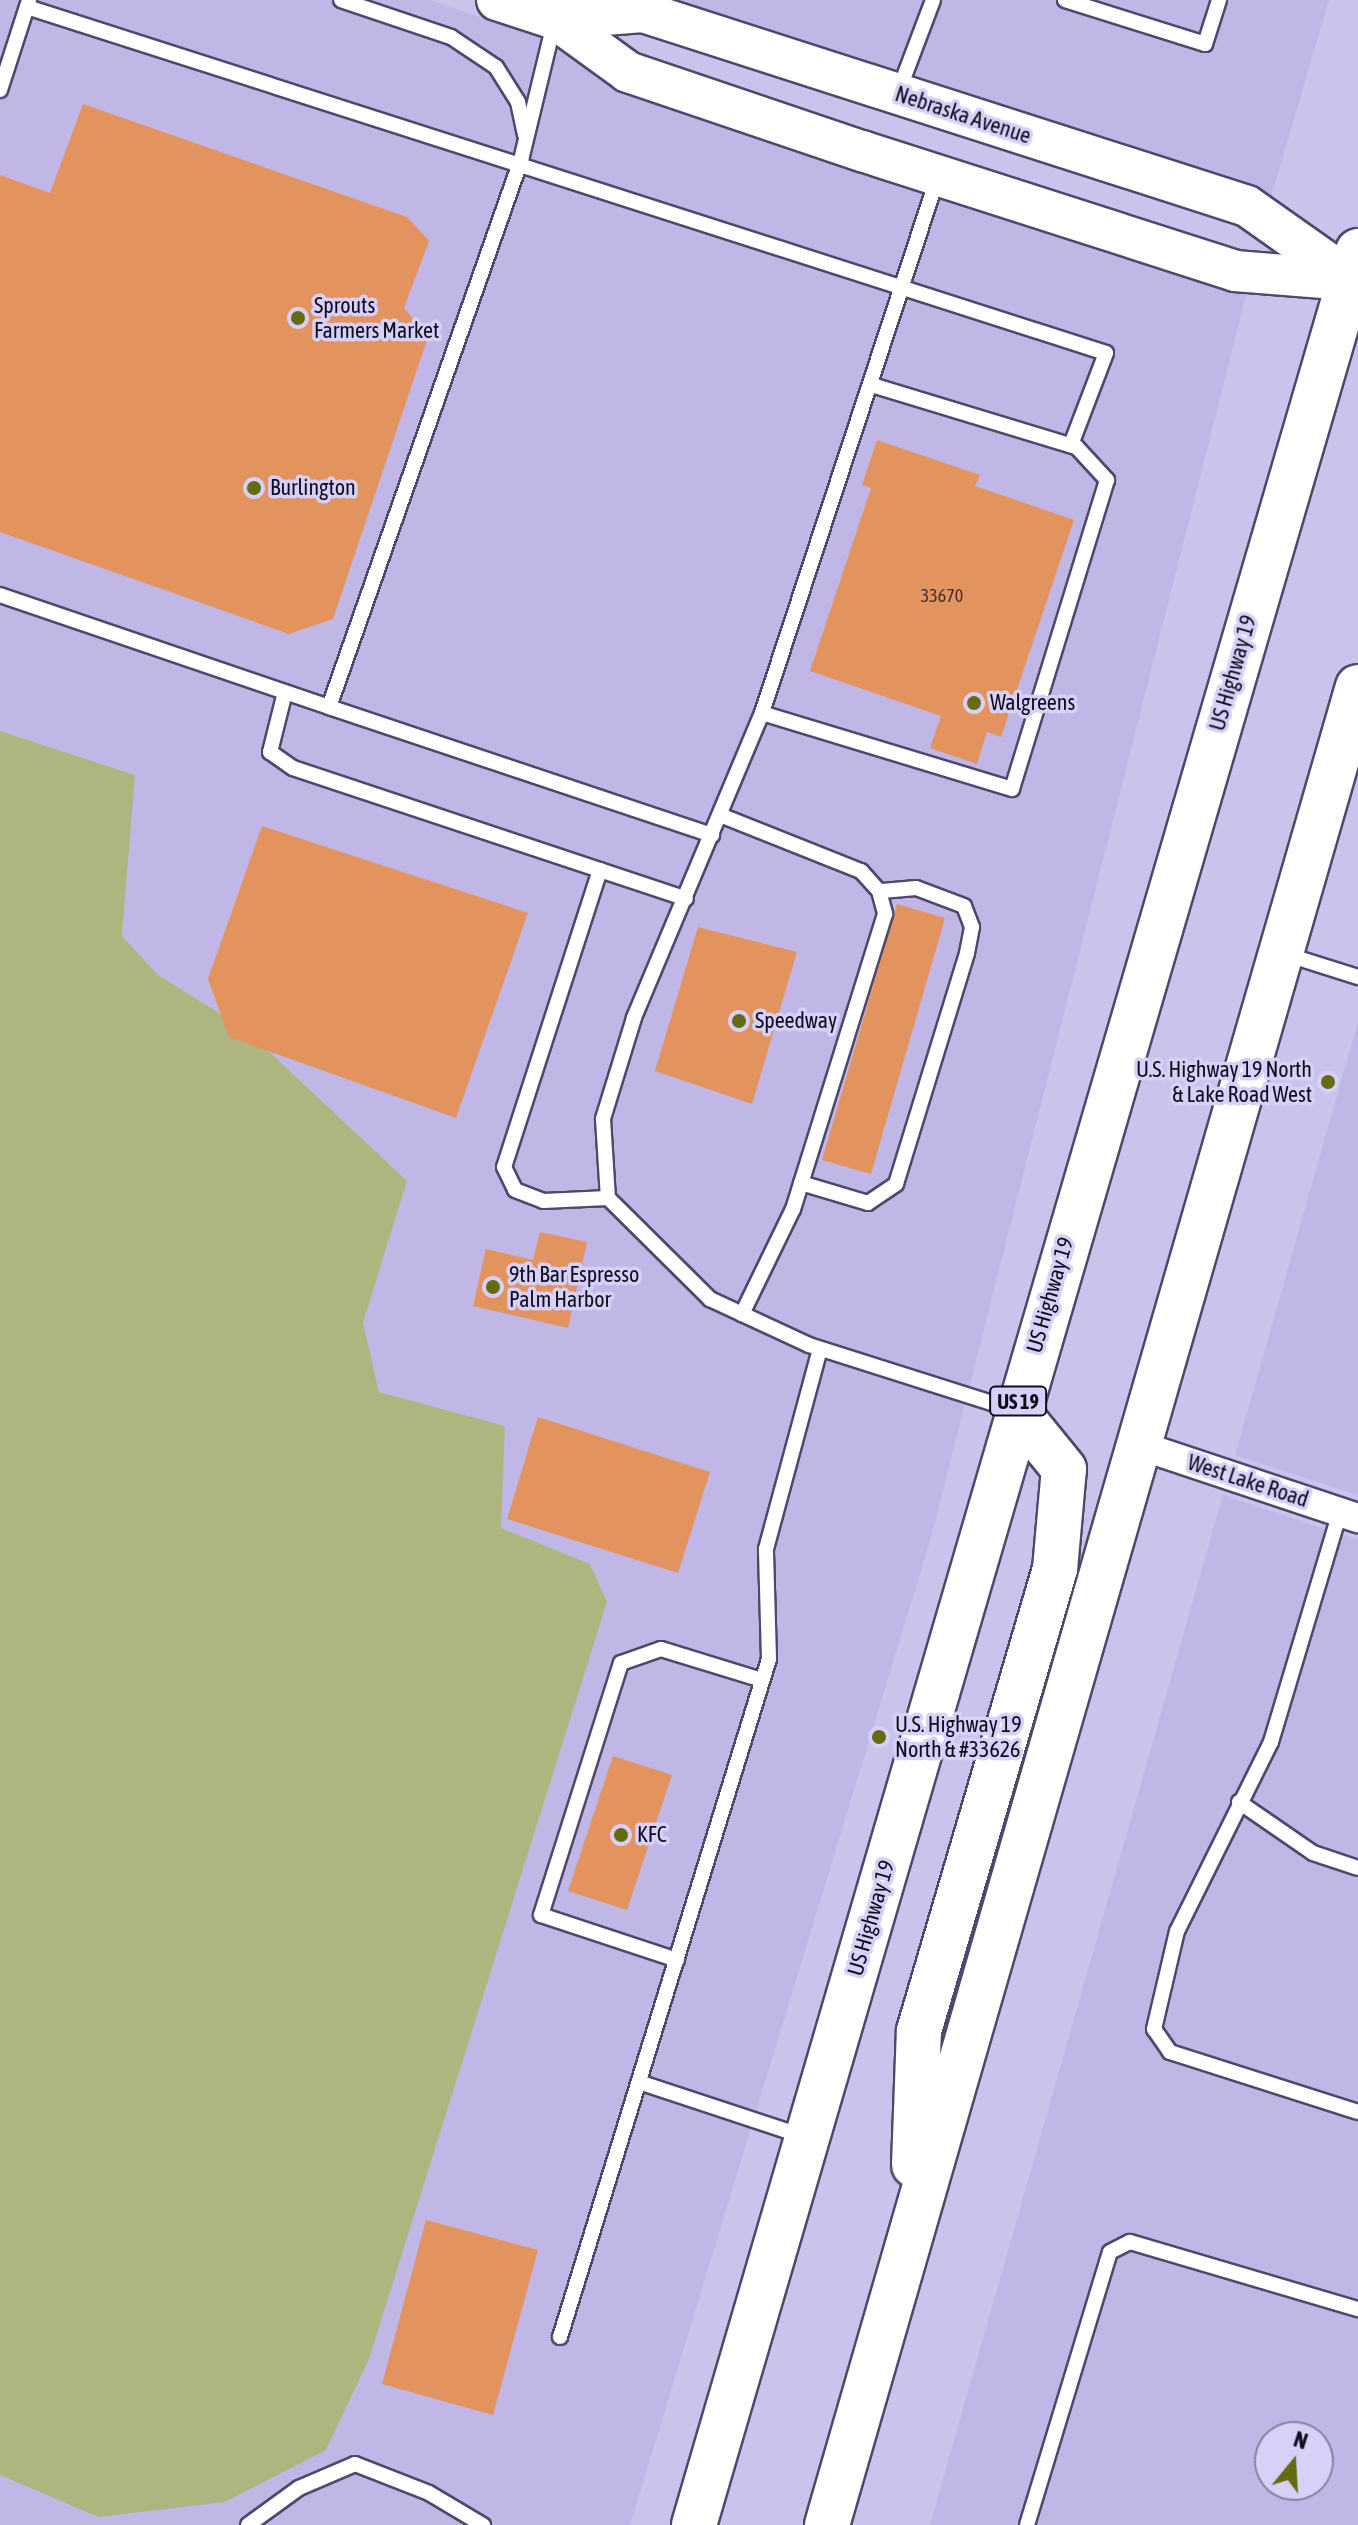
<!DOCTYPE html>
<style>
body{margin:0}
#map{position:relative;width:1358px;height:2525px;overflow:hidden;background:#cac3ec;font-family:"Asap Condensed",sans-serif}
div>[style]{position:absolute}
.built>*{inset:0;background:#c0b7e7}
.green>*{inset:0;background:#afb57e}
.building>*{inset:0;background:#e3935e}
.roads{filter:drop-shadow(2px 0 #4f486b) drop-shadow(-2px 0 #4f486b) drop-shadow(0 2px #4f486b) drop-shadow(0 -2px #4f486b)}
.service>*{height:14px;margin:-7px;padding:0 7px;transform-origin:7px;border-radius:7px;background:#fff}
.minor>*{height:28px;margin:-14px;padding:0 14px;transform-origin:14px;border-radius:14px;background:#fff}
.secondary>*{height:40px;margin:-20px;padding:0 20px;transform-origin:20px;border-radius:20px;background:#fff}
.trunk>*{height:44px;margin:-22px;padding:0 22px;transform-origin:22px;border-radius:22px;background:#fff}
.dots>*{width:22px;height:22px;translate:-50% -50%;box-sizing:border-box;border:4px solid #d7d0f9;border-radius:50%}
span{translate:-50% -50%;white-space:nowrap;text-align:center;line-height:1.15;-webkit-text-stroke:7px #d7d0f9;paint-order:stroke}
.number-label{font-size:18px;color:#452e2c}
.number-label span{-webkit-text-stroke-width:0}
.shield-label span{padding:2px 6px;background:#d7d0f9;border:2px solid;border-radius:6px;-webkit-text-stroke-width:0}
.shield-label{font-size:20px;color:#100d1b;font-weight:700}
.street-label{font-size:22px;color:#100d1b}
.poi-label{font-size:22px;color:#100d1b}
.left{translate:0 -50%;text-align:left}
.right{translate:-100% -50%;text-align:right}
.north{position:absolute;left:1254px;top:2421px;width:80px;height:80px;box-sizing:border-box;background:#d7d0f9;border:2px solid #8782a0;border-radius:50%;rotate:18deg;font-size:22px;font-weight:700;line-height:32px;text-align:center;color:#100d1b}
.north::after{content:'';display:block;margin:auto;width:28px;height:36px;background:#666b0e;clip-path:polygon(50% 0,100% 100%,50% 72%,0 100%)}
</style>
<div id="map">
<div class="built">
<i style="clip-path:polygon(0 0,430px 0,549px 41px,619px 92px,1247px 292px,932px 1534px,630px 2525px,0 2525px,0 2475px,98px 2517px,326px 2450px,369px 2359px,607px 1602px,590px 1564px,501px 1528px,505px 1426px,379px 1392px,363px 1323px,407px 1181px,245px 1029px,158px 975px,122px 936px,135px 775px,0 731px)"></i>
<i style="clip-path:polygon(674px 0,1329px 0,1271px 197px)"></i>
<i style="clip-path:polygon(1358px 1022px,1358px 1495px,1235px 1455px)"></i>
<i style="clip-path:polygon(evenodd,1223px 1495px,1358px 1540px,1358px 2525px,930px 2525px,1223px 1495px,1270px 2437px,1318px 2437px,1318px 2485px,1270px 2485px,1270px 2437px)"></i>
</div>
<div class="green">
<i style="clip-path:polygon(0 731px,135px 775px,122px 936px,158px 975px,245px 1029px,407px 1181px,363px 1323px,379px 1392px,505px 1426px,501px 1528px,590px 1564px,607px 1602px,369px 2359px,326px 2450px,225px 2502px,98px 2517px,0 2475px)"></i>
</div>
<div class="building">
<i style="clip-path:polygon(83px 104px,407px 217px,429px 241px,404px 308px,428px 337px,333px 619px,289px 634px,0 532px,0 175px,50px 193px)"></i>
<i style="clip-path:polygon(877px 440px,980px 475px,975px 486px,1074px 520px,1001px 737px,987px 732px,977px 764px,930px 748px,941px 716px,810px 671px,871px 488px,862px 485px)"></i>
<i style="clip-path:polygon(262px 826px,528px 913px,456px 1118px,229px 1037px,208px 979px)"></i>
<i style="clip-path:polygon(897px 904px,945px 918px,871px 1174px,822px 1160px)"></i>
<i style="clip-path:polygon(698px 927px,797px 952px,752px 1104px,655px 1071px)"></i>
<i style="clip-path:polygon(540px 1232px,587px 1242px,568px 1328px,473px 1306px,486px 1249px,533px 1260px)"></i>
<i style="clip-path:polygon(538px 1417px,710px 1472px,678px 1573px,507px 1519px)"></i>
<i style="clip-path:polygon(613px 1756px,672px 1775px,627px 1910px,568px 1891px)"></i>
<i style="clip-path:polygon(426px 2220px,538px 2250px,493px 2415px,382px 2384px)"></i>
</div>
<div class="roads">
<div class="service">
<i style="left:341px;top:0;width:116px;rotate:18.6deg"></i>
<i style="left:451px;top:37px;width:54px;rotate:33.7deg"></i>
<i style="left:496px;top:67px;width:41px;rotate:57.8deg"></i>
<i style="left:518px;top:102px;width:33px;rotate:78deg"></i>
<i style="left:1065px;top:0;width:147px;rotate:17.4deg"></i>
<i style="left:1205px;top:44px;width:46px;rotate:-72.3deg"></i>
<i style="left:27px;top:7px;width:1133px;rotate:17.78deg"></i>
<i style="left:1106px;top:353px;width:95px;rotate:110.9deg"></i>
<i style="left:1072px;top:442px;width:52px;rotate:47.4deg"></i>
<i style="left:1107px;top:480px;width:323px;rotate:107.1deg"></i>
<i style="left:1012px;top:789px;width:261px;rotate:-163.1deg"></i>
<i style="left:762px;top:713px;width:331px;rotate:112.8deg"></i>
<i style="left:634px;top:1018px;width:106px;rotate:107.1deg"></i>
<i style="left:603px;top:1119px;width:79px;rotate:86.4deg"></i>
<i style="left:608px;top:1198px;width:144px;rotate:44.7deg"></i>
<i style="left:710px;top:1299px;width:109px;rotate:24.9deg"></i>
<i style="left:809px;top:1345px;width:212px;rotate:17.6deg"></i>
<i style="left:0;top:90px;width:95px;rotate:-72.1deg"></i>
<i style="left:899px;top:90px;width:96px;rotate:-69.3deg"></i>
<i style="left:872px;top:385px;width:213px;rotate:16.9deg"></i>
<i style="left:0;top:595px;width:348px;rotate:18.8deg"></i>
<i style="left:329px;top:707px;width:580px;rotate:-70.66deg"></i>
<i style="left:521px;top:160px;width:140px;rotate:-76.4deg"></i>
<i style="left:285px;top:692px;width:62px;rotate:104deg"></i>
<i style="left:270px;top:752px;width:28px;rotate:35deg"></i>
<i style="left:293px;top:768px;width:414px;rotate:18.4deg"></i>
<i style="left:329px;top:707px;width:404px;rotate:18.5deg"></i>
<i style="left:762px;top:713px;width:565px;rotate:-71.85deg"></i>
<i style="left:720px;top:815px;width:152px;rotate:21.7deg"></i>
<i style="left:861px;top:871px;width:27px;rotate:48deg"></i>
<i style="left:879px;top:891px;width:24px;rotate:75deg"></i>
<i style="left:885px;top:914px;width:309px;rotate:107.3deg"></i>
<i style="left:793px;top:1209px;width:117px;rotate:115.9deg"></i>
<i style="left:600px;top:870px;width:312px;rotate:107.9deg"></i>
<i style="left:504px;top:1167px;width:25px;rotate:64deg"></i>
<i style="left:515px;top:1190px;width:30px;rotate:21deg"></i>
<i style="left:543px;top:1201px;width:65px;rotate:-2.6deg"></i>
<i style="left:1285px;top:954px;width:77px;rotate:17.5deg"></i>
<i style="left:801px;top:1183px;width:70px;rotate:16.6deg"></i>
<i style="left:868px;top:1203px;width:34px;rotate:-34deg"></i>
<i style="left:896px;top:1184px;width:242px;rotate:-72.9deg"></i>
<i style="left:967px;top:953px;width:26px;rotate:-79deg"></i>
<i style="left:972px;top:927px;width:22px;rotate:-111deg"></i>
<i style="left:964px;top:906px;width:51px;rotate:-159.4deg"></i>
<i style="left:916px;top:888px;width:37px;rotate:175deg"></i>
<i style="left:1340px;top:1512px;width:240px;rotate:106.7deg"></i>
<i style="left:1271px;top:1742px;width:211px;rotate:116.4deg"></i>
<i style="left:1177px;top:1931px;width:101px;rotate:103.2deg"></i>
<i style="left:1154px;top:2029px;width:28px;rotate:55deg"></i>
<i style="left:1170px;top:2052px;width:197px;rotate:17.7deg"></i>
<i style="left:1239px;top:1802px;width:90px;rotate:34.6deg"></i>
<i style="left:1313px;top:1853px;width:47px;rotate:18.4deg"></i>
<i style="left:677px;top:1960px;width:143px;rotate:-161.7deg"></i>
<i style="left:541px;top:1915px;width:264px;rotate:-72.4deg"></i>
<i style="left:621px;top:1663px;width:42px;rotate:-19.3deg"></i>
<i style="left:661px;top:1649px;width:106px;rotate:17.1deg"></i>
<i style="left:642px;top:2083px;width:169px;rotate:18.3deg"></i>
<i style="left:560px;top:2337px;width:709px;rotate:-72.87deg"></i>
<i style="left:769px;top:1659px;width:110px;rotate:-91.6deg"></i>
<i style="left:766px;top:1549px;width:207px;rotate:-74.9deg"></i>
<i style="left:248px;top:2525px;width:63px;rotate:-36deg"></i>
<i style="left:299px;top:2488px;width:61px;rotate:-23.2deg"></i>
<i style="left:355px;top:2464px;width:79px;rotate:21.4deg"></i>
<i style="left:429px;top:2493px;width:63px;rotate:30.7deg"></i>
<i style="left:1027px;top:2525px;width:285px;rotate:-73.1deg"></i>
<i style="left:1110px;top:2252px;width:22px;rotate:-27deg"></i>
<i style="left:1130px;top:2242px;width:238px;rotate:16.4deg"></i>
</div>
<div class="minor">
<i style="left:1138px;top:1445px;width:232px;rotate:18.4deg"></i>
</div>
<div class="secondary">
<i style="left:497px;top:0;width:61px;rotate:18.1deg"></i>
<i style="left:555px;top:19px;width:90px;rotate:36deg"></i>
<i style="left:628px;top:72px;width:247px;rotate:18.7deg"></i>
<i style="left:862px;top:151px;width:392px;rotate:17.8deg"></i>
<i style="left:1235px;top:271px;width:123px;rotate:4.6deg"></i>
<i style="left:555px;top:19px;width:88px;rotate:-4.5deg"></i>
<i style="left:643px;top:12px;width:634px;rotate:17.81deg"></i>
<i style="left:1247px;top:206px;width:125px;rotate:35.2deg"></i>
</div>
<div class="trunk">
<i style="left:914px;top:2165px;width:134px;rotate:-87.9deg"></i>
<i style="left:919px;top:2031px;width:482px;rotate:-73.6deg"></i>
<i style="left:1055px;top:1569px;width:100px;rotate:-84.9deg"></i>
<i style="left:1064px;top:1469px;width:76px;rotate:-129.1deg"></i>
<i style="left:694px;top:2525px;width:2369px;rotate:-73.72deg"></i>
<i style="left:827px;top:2525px;width:1913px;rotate:-73.89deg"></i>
</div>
</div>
<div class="dots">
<i style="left:298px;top:318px;background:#666b0e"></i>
<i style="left:254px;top:488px;background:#666b0e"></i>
<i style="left:974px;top:703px;background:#666b0e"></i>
<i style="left:739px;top:1021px;background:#666b0e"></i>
<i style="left:1328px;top:1082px;background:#666b0e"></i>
<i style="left:493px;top:1287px;background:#666b0e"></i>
<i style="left:879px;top:1737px;background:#666b0e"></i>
<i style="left:621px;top:1835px;background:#666b0e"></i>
</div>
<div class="number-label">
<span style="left:942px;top:596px">33670</span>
</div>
<div class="shield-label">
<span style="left:1018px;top:1401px">US 19</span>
</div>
<div class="street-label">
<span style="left:963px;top:115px;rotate:18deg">Nebraska Avenue</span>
<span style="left:1233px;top:673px;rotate:-74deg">US Highway 19</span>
<span style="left:1050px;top:1295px;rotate:-74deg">US Highway 19</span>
<span style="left:1248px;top:1481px;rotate:18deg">West Lake Road</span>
<span style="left:871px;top:1918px;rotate:-74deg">US Highway 19</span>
</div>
<div class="poi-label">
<span class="left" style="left:314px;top:318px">Sprouts<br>Farmers Market</span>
<span class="left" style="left:270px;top:488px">Burlington</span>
<span class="left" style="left:990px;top:703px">Walgreens</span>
<span class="left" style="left:755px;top:1021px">Speedway</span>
<span class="right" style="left:1312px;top:1082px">U.S. Highway 19 North<br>&amp; Lake Road West</span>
<span class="left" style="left:509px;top:1287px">9th Bar Espresso<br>Palm Harbor</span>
<span class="left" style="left:895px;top:1737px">U.S. Highway 19<br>North &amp; #33626</span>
<span class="left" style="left:637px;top:1835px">KFC</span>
</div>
<div class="north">N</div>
</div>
